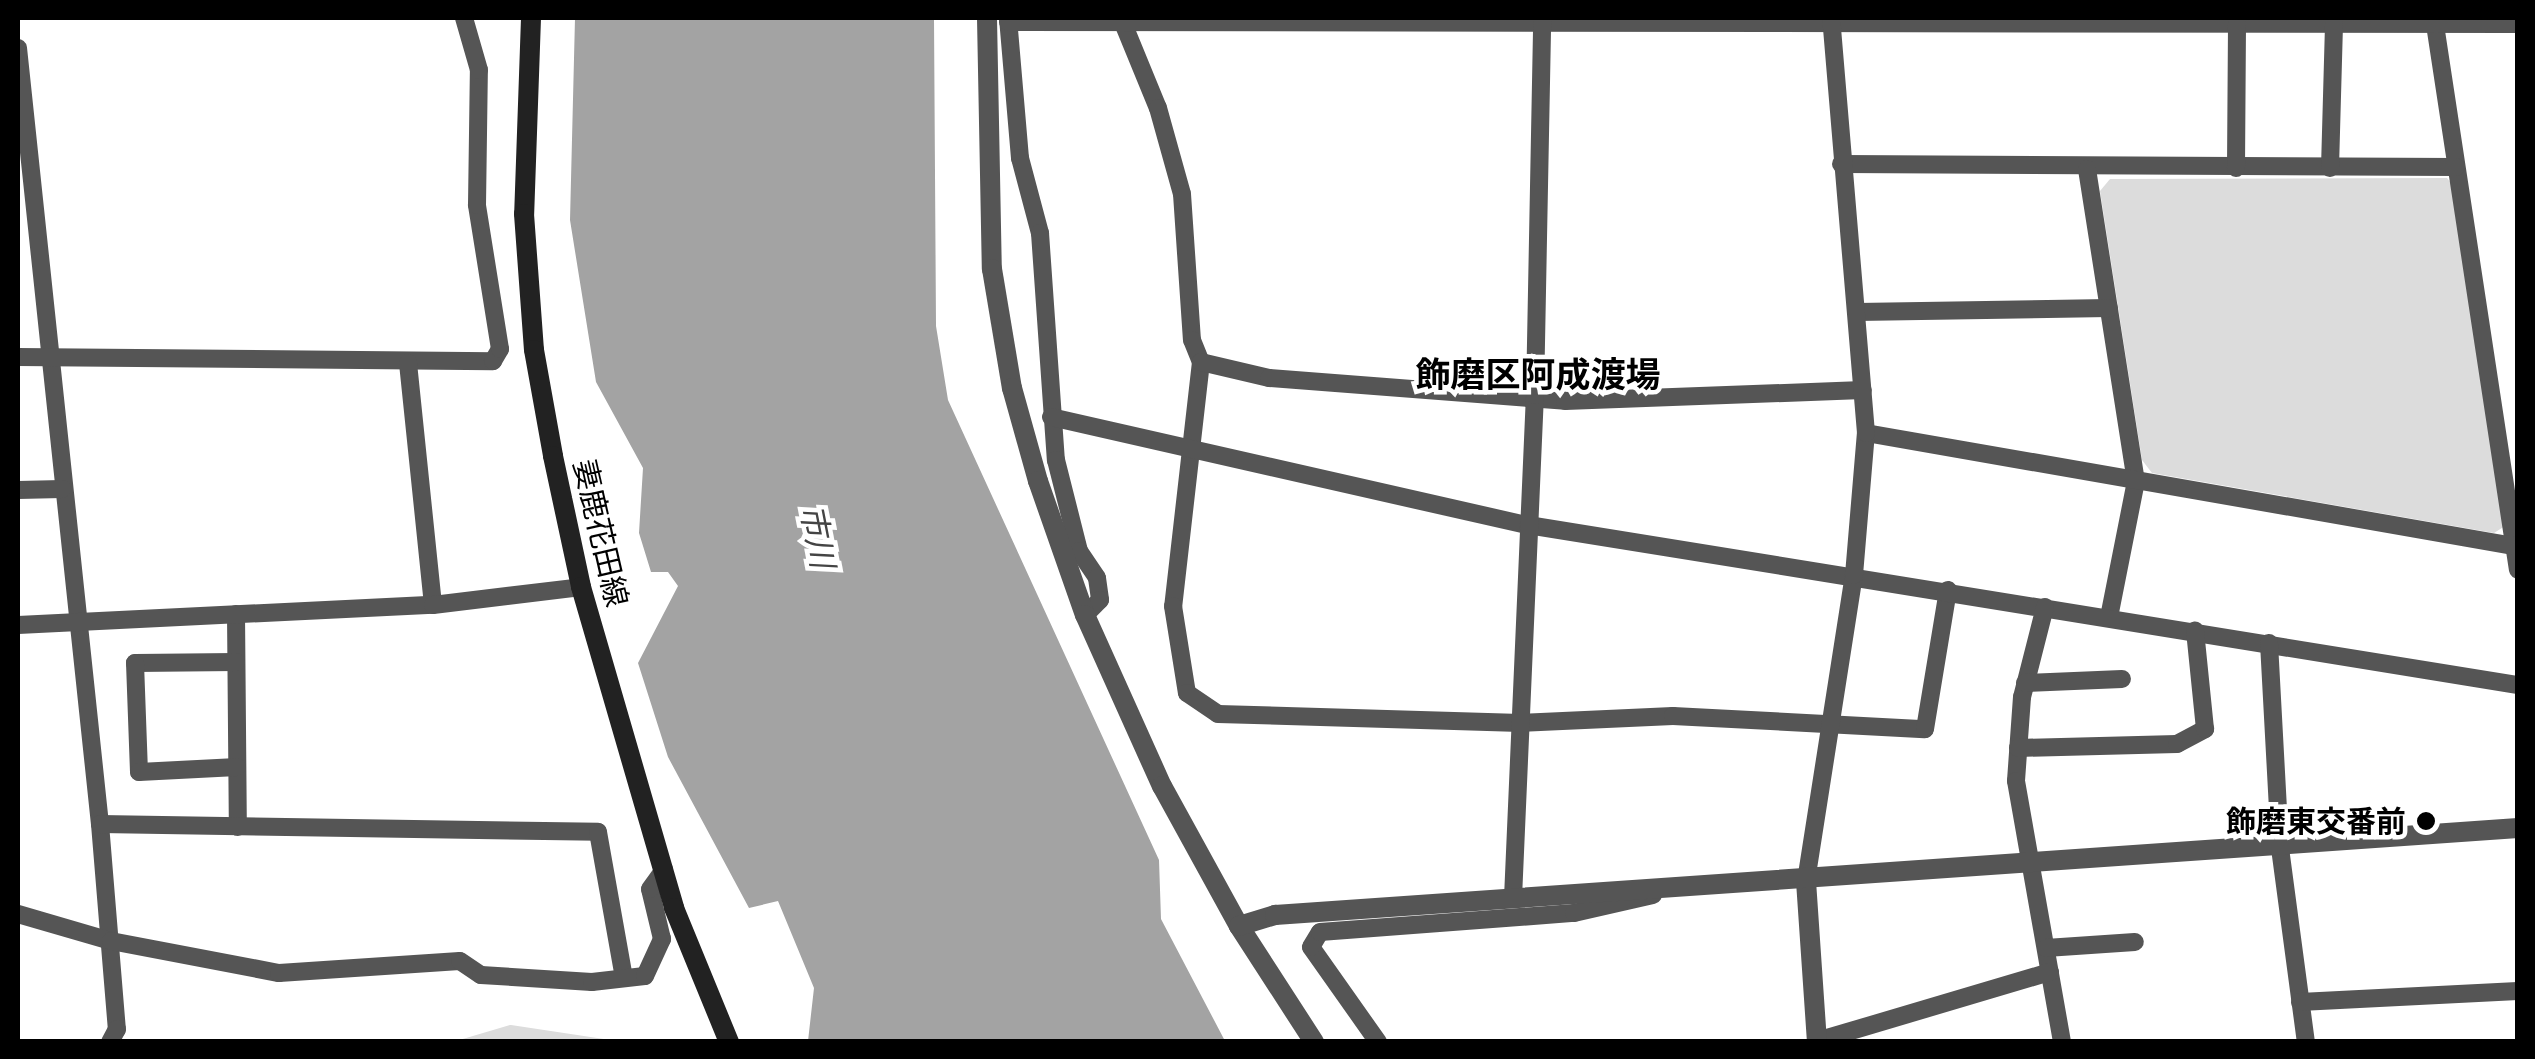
<!DOCTYPE html>
<meta charset="utf-8">
<style>
body{margin:0}
#map{position:relative;width:2535px;height:1059px;overflow:hidden;background:#fff;font-family:"Titillium Web","Noto Sans JP",sans-serif}
div>[style]{position:absolute}
.green>*{inset:0;background:#dcdcdc}
.water>*{inset:0;background:#a3a3a3}
.minor>*{height:18px;margin:-9px;padding:0 9px;transform-origin:9px;border-radius:9px;background:#555}
.tertiary>*{height:20px;margin:-10px;padding:0 10px;transform-origin:10px;border-radius:10px;background:#555}
.secondary>*{height:20px;margin:-10px;padding:0 10px;transform-origin:10px;border-radius:10px;background:#222}
.dots>*{width:28px;height:28px;translate:-50% -50%;box-sizing:border-box;border:5px solid #fff;border-radius:50%}
span{translate:-50% -50%;white-space:nowrap;text-align:center;line-height:1.15;-webkit-text-stroke:9px #fff;paint-order:stroke}
.street-label{font-size:30px;color:#000}
.poi-label{font-size:30px;color:#000;font-weight:700}
.right{translate:-100% -50%;text-align:right}
.water-label{font-size:32px;color:#444;font-style:italic}
.quarter-label{font-size:35px;color:#000;font-weight:700}
.frame{position:absolute;inset:0;border:20px solid #000;pointer-events:none}
</style>
<div id="map">
<div class="green">
<i style="clip-path:polygon(2447px 178px,2454px 187px,2505px 526px,2494px 533px,2152px 473px,2142px 460px,2100px 191px,2110px 179px)"></i>
<i style="clip-path:polygon(510px 1025px,511px 1025px,617px 1041px,456px 1041px)"></i>
</div>
<div class="water">
<i style="clip-path:polygon(575px 18px,934px 18px,936px 326px,948px 400px,1159px 860px,1161px 919px,1225px 1041px,808px 1041px,814px 988px,778px 901px,749px 908px,668px 757px,638px 663px,678px 586px,668px 572px,651px 572px,639px 533px,643px 468px,596px 382px,570px 220px)"></i>
</div>
<div class="minor">
<i style="left:1008px;top:18px;width:141px;rotate:85.1deg"></i>
<i style="left:1020px;top:158px;width:78px;rotate:75.1deg"></i>
<i style="left:1040px;top:233px;width:228px;rotate:86deg"></i>
<i style="left:1056px;top:460px;width:94px;rotate:75.8deg"></i>
<i style="left:1079px;top:551px;width:32px;rotate:56deg"></i>
<i style="left:1097px;top:578px;width:22px;rotate:82deg"></i>
<i style="left:1100px;top:600px;width:21px;rotate:135deg"></i>
<i style="left:1121px;top:18px;width:97px;rotate:67.7deg"></i>
<i style="left:1158px;top:108px;width:89px;rotate:74.4deg"></i>
<i style="left:1182px;top:194px;width:146px;rotate:86.1deg"></i>
<i style="left:1192px;top:340px;width:24px;rotate:68deg"></i>
<i style="left:1201px;top:362px;width:246px;rotate:96.5deg"></i>
<i style="left:1173px;top:606px;width:88px;rotate:80.9deg"></i>
<i style="left:1187px;top:693px;width:37px;rotate:34deg"></i>
<i style="left:1218px;top:714px;width:303px;rotate:1.7deg"></i>
<i style="left:1521px;top:723px;width:152px;rotate:-2.6deg"></i>
<i style="left:1673px;top:716px;width:252px;rotate:3deg"></i>
<i style="left:1925px;top:729px;width:141px;rotate:-80.6deg"></i>
<i style="left:2434px;top:18px;width:558px;rotate:81.35deg"></i>
<i style="left:1008px;top:22px;width:1510px;rotate:0.08deg"></i>
<i style="left:18px;top:48px;width:780px;rotate:83.97deg"></i>
<i style="left:100px;top:824px;width:206px;rotate:85.3deg"></i>
<i style="left:117px;top:1029px;width:15px;rotate:118deg"></i>
<i style="left:1841px;top:164px;width:615px;rotate:0.28deg"></i>
<i style="left:2236px;top:168px;width:144px;rotate:-89.6deg"></i>
<i style="left:2330px;top:168px;width:144px;rotate:-88.4deg"></i>
<i style="left:2087px;top:169px;width:316px;rotate:81.1deg"></i>
<i style="left:2136px;top:481px;width:139px;rotate:101.2deg"></i>
<i style="left:1857px;top:312px;width:252px;rotate:-0.9deg"></i>
<i style="left:18px;top:357px;width:475px;rotate:0.5deg"></i>
<i style="left:493px;top:361px;width:14px;rotate:-60deg"></i>
<i style="left:500px;top:349px;width:146px;rotate:-99.1deg"></i>
<i style="left:477px;top:205px;width:135px;rotate:-89.2deg"></i>
<i style="left:479px;top:70px;width:54px;rotate:-106.1deg"></i>
<i style="left:1201px;top:362px;width:70px;rotate:13.2deg"></i>
<i style="left:1269px;top:378px;width:297px;rotate:4.4deg"></i>
<i style="left:1565px;top:401px;width:298px;rotate:-2.1deg"></i>
<i style="left:408px;top:363px;width:243px;rotate:84.1deg"></i>
<i style="left:1051px;top:417px;width:489px;rotate:12.8deg"></i>
<i style="left:1528px;top:525px;width:1003px;rotate:9.18deg"></i>
<i style="left:1866px;top:433px;width:658px;rotate:9.89deg"></i>
<i style="left:18px;top:490px;width:44px;rotate:-1.3deg"></i>
<i style="left:2045px;top:607px;width:93px;rotate:104.3deg"></i>
<i style="left:2022px;top:697px;width:84px;rotate:94.1deg"></i>
<i style="left:2016px;top:781px;width:265px;rotate:80deg"></i>
<i style="left:236px;top:614px;width:213px;rotate:89.5deg"></i>
<i style="left:18px;top:625px;width:415px;rotate:-2.8deg"></i>
<i style="left:433px;top:605px;width:149px;rotate:-6.9deg"></i>
<i style="left:2269px;top:643px;width:205px;rotate:86.9deg"></i>
<i style="left:2280px;top:848px;width:196px;rotate:82.4deg"></i>
<i style="left:236px;top:662px;width:101px;rotate:179.4deg"></i>
<i style="left:135px;top:663px;width:109px;rotate:87.9deg"></i>
<i style="left:139px;top:772px;width:98px;rotate:-2.9deg"></i>
<i style="left:2025px;top:683px;width:97px;rotate:-2.4deg"></i>
<i style="left:2018px;top:748px;width:159px;rotate:-1.4deg"></i>
<i style="left:2177px;top:744px;width:32px;rotate:-28deg"></i>
<i style="left:2205px;top:729px;width:99px;rotate:-95.8deg"></i>
<i style="left:100px;top:824px;width:498px;rotate:0.9deg"></i>
<i style="left:598px;top:832px;width:148px;rotate:79.9deg"></i>
<i style="left:1806px;top:881px;width:310px;rotate:-81.1deg"></i>
<i style="left:1854px;top:575px;width:143px;rotate:-85.2deg"></i>
<i style="left:1866px;top:433px;width:416px;rotate:-94.8deg"></i>
<i style="left:1513px;top:898px;width:503px;rotate:-87.5deg"></i>
<i style="left:1535px;top:395px;width:377px;rotate:-88.9deg"></i>
<i style="left:18px;top:914px;width:97px;rotate:16.2deg"></i>
<i style="left:111px;top:941px;width:171px;rotate:10.8deg"></i>
<i style="left:279px;top:973px;width:181px;rotate:-3.8deg"></i>
<i style="left:460px;top:961px;width:25px;rotate:34deg"></i>
<i style="left:481px;top:975px;width:111px;rotate:3.6deg"></i>
<i style="left:592px;top:982px;width:53px;rotate:-6.5deg"></i>
<i style="left:645px;top:976px;width:41px;rotate:-65.3deg"></i>
<i style="left:662px;top:939px;width:51px;rotate:-103.5deg"></i>
<i style="left:650px;top:889px;width:24px;rotate:-54deg"></i>
<i style="left:2046px;top:948px;width:89px;rotate:-3.9deg"></i>
<i style="left:2300px;top:1002px;width:218px;rotate:-2.9deg"></i>
<i style="left:1817px;top:1041px;width:243px;rotate:-16.5deg"></i>
<i style="left:1378px;top:1042px;width:116px;rotate:-125.2deg"></i>
<i style="left:1311px;top:947px;width:17px;rotate:-59deg"></i>
<i style="left:1320px;top:932px;width:255px;rotate:-4.3deg"></i>
<i style="left:1574px;top:913px;width:81px;rotate:-12.8deg"></i>
</div>
<div class="tertiary">
<i style="left:987px;top:18px;width:251px;rotate:88.9deg"></i>
<i style="left:992px;top:269px;width:121px;rotate:80.5deg"></i>
<i style="left:1012px;top:388px;width:97px;rotate:74.4deg"></i>
<i style="left:1038px;top:481px;width:142px;rotate:70.7deg"></i>
<i style="left:1085px;top:615px;width:188px;rotate:65.8deg"></i>
<i style="left:1162px;top:786px;width:160px;rotate:61.2deg"></i>
<i style="left:1239px;top:926px;width:138px;rotate:57.1deg"></i>
<i style="left:1806px;top:881px;width:161px;rotate:86.1deg"></i>
<i style="left:1239px;top:926px;width:38px;rotate:-17deg"></i>
<i style="left:1275px;top:915px;width:1246px;rotate:-4deg"></i>
</div>
<div class="secondary">
<i style="left:531px;top:18px;width:196px;rotate:92deg"></i>
<i style="left:524px;top:214px;width:136px;rotate:85.8deg"></i>
<i style="left:534px;top:350px;width:108px;rotate:79.8deg"></i>
<i style="left:553px;top:456px;width:134px;rotate:77.9deg"></i>
<i style="left:581px;top:587px;width:334px;rotate:73.8deg"></i>
<i style="left:674px;top:908px;width:145px;rotate:67.7deg"></i>
</div>
<div class="dots">
<i style="left:2426px;top:821px;background:#000"></i>
</div>
<div class="street-label">
<span style="left:601px;top:533px;rotate:77deg">妻鹿花田線</span>
</div>
<div class="poi-label">
<span class="right" style="left:2406px;top:821px">飾磨東交番前</span>
</div>
<div class="water-label">
<span style="left:818px;top:536px;rotate:79deg">市川</span>
</div>
<div class="quarter-label">
<span style="left:1538px;top:374px">飾磨区阿成渡場</span>
</div>
<div class="frame"></div>
</div>
